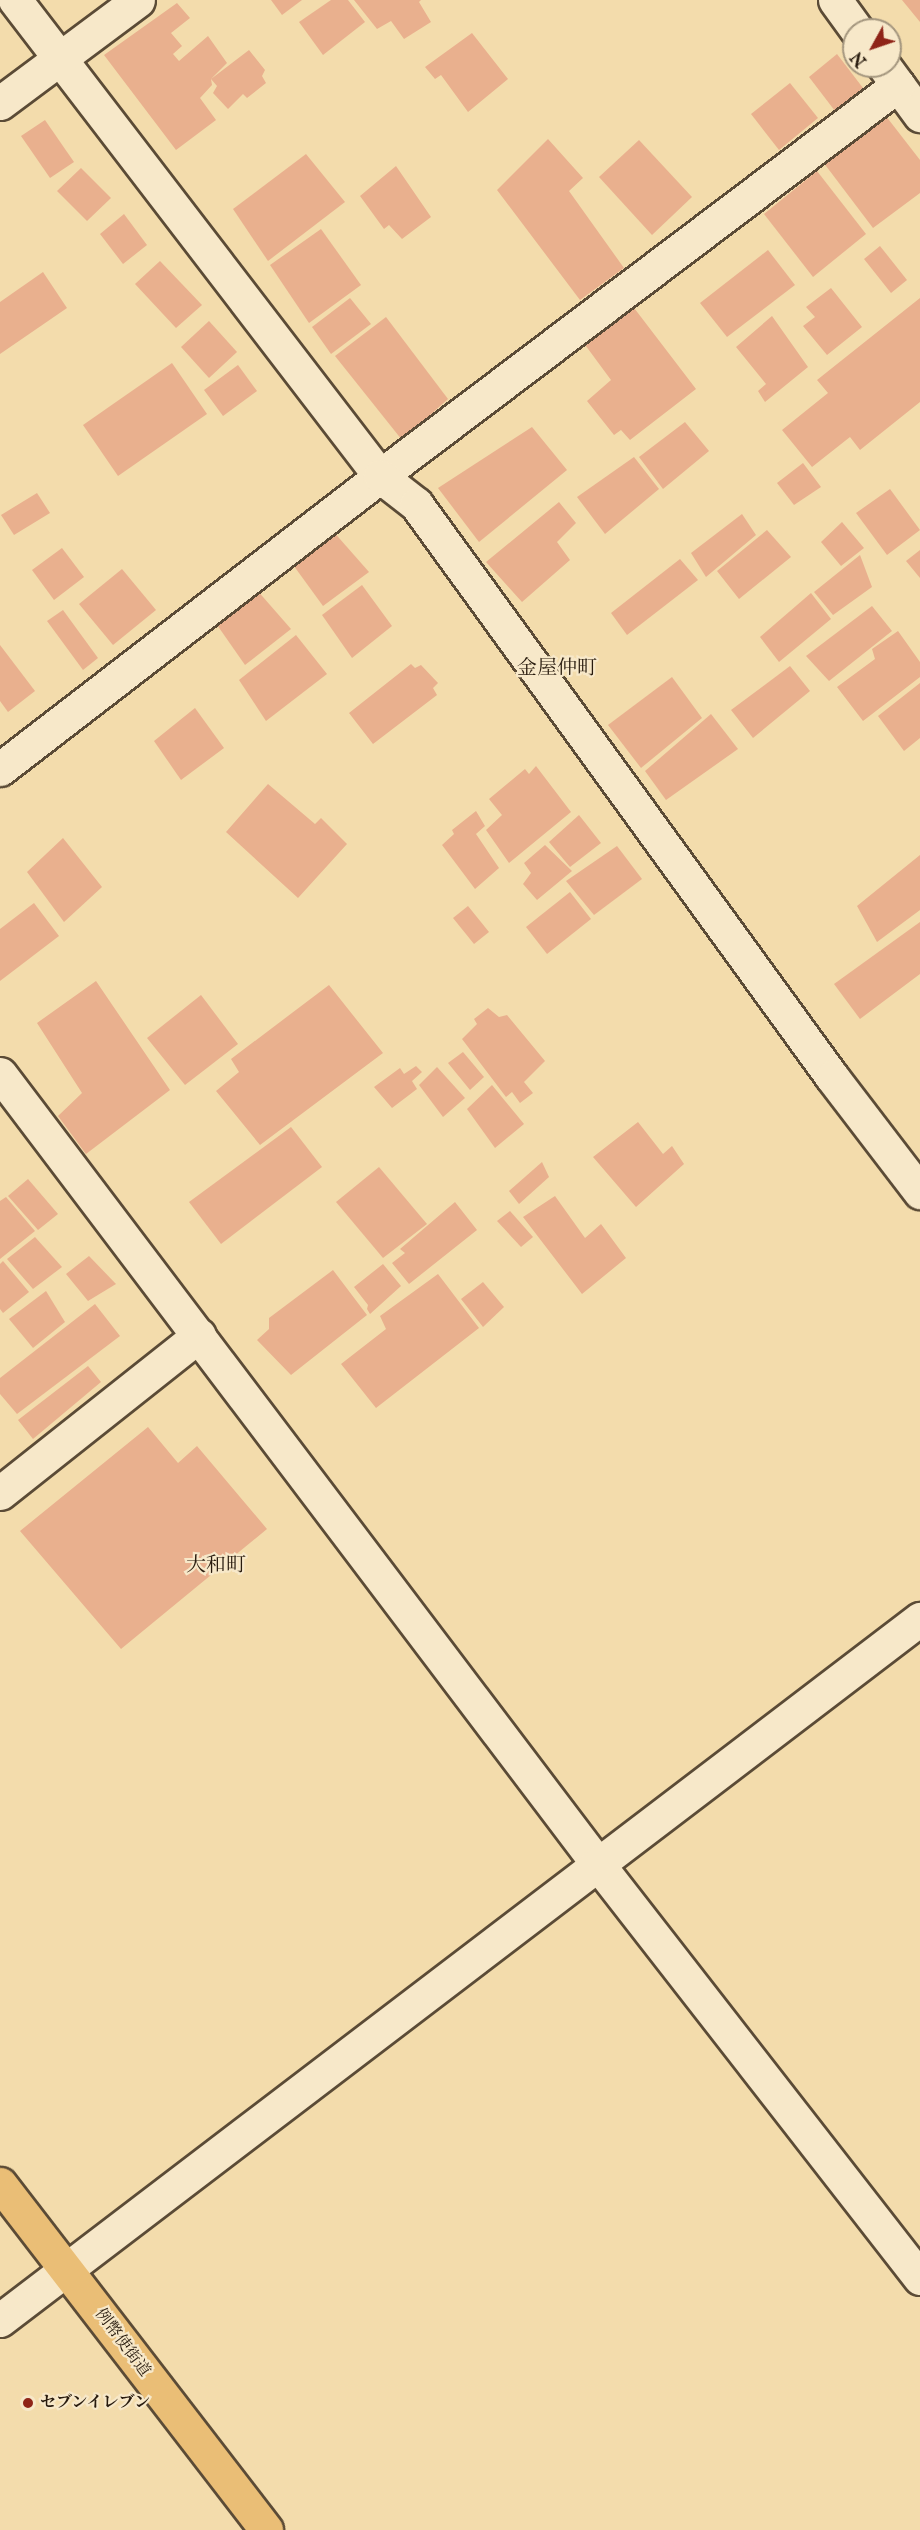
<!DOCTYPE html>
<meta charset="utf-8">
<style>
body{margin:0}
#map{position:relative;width:920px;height:2530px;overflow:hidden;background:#f3dcac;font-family:"IM FELL English","Noto Serif JP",serif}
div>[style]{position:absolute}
.building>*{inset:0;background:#e9b08e}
.roads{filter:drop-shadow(2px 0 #5b4b36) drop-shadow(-2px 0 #5b4b36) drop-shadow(0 2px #5b4b36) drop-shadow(0 -2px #5b4b36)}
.street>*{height:33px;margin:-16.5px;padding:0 16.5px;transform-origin:16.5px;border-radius:16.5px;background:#f7e8c9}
.secondary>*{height:33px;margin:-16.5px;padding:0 16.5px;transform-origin:16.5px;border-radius:16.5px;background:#f7e8c9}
.primary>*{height:33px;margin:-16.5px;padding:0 16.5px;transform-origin:16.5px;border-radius:16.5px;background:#eabe76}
.dots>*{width:16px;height:16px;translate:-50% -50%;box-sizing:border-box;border:3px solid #f7e8c9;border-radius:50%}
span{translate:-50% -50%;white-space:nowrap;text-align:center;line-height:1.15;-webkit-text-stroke:4.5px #f7e8c9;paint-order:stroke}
.street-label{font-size:16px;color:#281b0e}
.poi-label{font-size:16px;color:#281b0e;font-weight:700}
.left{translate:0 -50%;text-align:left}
.quarter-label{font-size:20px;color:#281b0e}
.north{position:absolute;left:842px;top:18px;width:60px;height:60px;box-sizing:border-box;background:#f7e8c9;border:2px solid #a4967e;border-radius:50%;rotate:230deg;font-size:16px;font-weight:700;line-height:24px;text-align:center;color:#281b0e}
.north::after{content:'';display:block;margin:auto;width:21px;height:27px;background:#8f2418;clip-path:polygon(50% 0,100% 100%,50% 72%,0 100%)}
</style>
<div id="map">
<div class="building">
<i style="clip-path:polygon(271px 0,302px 0,282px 15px)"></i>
<i style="clip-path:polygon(331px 0,348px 0,365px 22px,323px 55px,299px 22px)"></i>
<i style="clip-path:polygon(354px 0,421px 0,419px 2px,431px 22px,404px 39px,391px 21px,377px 29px)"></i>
<i style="clip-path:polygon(902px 0,920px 0,920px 22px)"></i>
<i style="clip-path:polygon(177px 3px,190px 18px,171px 33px,182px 46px,173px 54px,179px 61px,208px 36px,227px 63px,211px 79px,249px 50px,265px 70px,262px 76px,266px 83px,247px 98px,243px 94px,228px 109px,213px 93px,217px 86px,211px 79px,212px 85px,200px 98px,216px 120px,176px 150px,104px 55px)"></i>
<i style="clip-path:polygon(472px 33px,508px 79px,468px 112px,441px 75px,435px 79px,425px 67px)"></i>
<i style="clip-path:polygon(837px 54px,863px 88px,835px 111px,809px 77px)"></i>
<i style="clip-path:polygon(790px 83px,818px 118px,779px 150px,751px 114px)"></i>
<i style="clip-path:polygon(882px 111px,920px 160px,920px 193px,873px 228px,820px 158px)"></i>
<i style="clip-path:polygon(45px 120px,74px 162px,50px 178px,21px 136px)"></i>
<i style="clip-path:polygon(548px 139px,583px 178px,569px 191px,624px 268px,580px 300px,497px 190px)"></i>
<i style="clip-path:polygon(639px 140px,692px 197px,652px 235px,599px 177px)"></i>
<i style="clip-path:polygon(306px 154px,345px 202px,268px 261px,233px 209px)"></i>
<i style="clip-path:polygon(396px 166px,431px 217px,402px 239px,389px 225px,384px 229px,360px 196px)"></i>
<i style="clip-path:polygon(81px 168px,111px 198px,87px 221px,57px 191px)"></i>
<i style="clip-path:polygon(817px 171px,866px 234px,813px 277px,764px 214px)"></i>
<i style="clip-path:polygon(124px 214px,147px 245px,123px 264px,100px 234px)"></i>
<i style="clip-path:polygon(321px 229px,361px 285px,309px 323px,270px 265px)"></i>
<i style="clip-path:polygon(880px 246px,907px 280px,891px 293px,864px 259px)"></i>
<i style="clip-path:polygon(768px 250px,795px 285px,727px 337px,700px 303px)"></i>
<i style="clip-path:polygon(160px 261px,202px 305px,176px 328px,135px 284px)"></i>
<i style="clip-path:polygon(43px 272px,67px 308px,0 354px,0 302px)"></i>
<i style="clip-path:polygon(831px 288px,862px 327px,827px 355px,803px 326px,815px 317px,806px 307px)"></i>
<i style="clip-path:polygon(350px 298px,371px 324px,331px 354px,312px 327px)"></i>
<i style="clip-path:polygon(920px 298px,920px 402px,860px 450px,850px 437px,812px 467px,782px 430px,828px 393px,817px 380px)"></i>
<i style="clip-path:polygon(628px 300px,696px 389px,630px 440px,621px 430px,614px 435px,587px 401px,611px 380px,580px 338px)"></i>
<i style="clip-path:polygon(772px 316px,808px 367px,765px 402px,758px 391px,766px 384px,736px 347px)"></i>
<i style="clip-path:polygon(386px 317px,448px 399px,402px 440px,335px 356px)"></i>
<i style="clip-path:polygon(209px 321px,237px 352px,209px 378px,181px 347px)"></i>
<i style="clip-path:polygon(172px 363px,207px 414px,118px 476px,83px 425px)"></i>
<i style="clip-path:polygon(238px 365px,257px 391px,223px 416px,204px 390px)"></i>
<i style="clip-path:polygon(685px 422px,709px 451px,663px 489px,639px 457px)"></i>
<i style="clip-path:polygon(532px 427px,567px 470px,479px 542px,438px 488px)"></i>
<i style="clip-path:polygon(634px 457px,659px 489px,605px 534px,577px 497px)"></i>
<i style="clip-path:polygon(803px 463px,821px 487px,794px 505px,777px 483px)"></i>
<i style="clip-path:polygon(890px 489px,920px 530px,887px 555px,856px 513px)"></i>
<i style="clip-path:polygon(37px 493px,50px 513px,14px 535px,1px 515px)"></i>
<i style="clip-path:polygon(559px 502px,576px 523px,557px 542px,570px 560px,522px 602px,486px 562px)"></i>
<i style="clip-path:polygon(742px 514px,756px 535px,706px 577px,691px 553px)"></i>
<i style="clip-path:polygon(842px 522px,864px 548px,841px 566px,821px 542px)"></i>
<i style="clip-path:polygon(332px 530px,369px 572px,323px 606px,291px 562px)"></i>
<i style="clip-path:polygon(767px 530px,791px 557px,739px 599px,717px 571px)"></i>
<i style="clip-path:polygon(62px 548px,84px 577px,54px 600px,32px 570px)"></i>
<i style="clip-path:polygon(920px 550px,920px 578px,906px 561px)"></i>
<i style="clip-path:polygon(860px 555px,872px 587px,833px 615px,814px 592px)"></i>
<i style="clip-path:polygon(680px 559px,698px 580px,627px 635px,611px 613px)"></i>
<i style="clip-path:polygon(122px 569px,156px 610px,113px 645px,79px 604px)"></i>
<i style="clip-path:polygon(362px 585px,392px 626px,352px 658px,322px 615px)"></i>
<i style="clip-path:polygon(256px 589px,291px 629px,245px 665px,215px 622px)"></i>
<i style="clip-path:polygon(811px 593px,831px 619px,779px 662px,760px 637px)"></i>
<i style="clip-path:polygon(872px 606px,892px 631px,829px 681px,806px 656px)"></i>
<i style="clip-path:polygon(63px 610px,98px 658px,83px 670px,47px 621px)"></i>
<i style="clip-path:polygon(898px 631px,920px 662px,920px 677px,863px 721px,837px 687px,875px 659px,872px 649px)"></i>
<i style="clip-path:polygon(296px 635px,327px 674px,266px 721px,239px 680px)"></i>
<i style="clip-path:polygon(0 645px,35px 691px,8px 712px,0 701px)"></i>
<i style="clip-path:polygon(411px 664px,415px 668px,421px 665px,438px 683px,433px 688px,437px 695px,373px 744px,349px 713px)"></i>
<i style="clip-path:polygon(790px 666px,810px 691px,753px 738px,731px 710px)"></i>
<i style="clip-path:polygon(672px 677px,702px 718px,641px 768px,608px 725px)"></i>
<i style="clip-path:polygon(920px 683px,920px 738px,904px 751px,878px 716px)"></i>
<i style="clip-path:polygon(195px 708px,224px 748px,181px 780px,154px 741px)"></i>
<i style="clip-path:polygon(711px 714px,738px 749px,666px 800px,645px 771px)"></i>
<i style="clip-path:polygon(536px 766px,571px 812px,509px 863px,486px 830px,502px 815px,489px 799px,525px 769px,529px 774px)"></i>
<i style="clip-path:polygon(268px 784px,315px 824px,321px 818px,347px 844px,298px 898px,226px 832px)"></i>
<i style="clip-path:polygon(476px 811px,485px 826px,476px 834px,499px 868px,475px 889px,442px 845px,454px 834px,452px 830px)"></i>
<i style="clip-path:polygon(579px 815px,601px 843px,570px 867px,549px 842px)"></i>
<i style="clip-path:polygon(63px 838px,102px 887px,64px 922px,27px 872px)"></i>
<i style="clip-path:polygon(545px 845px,572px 871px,537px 900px,523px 884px,531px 873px,524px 863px)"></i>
<i style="clip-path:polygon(617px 846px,642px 879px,594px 915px,566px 881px)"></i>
<i style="clip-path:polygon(920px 855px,920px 910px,877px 942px,857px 906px)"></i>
<i style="clip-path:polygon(570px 892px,591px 919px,547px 954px,526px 927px)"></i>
<i style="clip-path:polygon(34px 903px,59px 936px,0 981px,0 929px)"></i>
<i style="clip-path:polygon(468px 906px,489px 932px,474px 944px,453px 918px)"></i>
<i style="clip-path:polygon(920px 922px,920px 974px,860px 1019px,834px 984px)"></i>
<i style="clip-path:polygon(96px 981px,170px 1090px,86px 1154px,58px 1116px,82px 1093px,37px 1023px)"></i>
<i style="clip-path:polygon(329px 985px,383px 1053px,260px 1145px,216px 1091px,239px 1072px,231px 1059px)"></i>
<i style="clip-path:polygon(201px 995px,238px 1044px,185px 1085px,147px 1038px)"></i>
<i style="clip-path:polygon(488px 1008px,499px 1017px,507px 1015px,545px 1061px,524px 1082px,533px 1093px,520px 1103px,512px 1092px,506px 1097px,462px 1039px,477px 1024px,474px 1019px)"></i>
<i style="clip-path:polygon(463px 1052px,484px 1077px,470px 1090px,448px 1063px)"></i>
<i style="clip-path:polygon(416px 1066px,422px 1072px,412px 1081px,417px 1089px,392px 1108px,374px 1087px,400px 1068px,404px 1074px)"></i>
<i style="clip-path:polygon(437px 1067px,465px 1098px,443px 1117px,419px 1085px)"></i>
<i style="clip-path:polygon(492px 1085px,524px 1124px,495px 1148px,467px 1109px)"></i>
<i style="clip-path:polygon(638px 1122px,663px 1154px,672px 1146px,684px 1164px,636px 1207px,593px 1157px)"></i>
<i style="clip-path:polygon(291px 1127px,322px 1167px,221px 1244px,189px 1202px)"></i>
<i style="clip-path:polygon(542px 1162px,549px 1177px,519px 1204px,509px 1191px)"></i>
<i style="clip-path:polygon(379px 1167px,427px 1224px,383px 1258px,336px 1202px)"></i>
<i style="clip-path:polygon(28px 1179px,58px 1214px,38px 1230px,8px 1196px)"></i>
<i style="clip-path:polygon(555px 1196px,585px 1238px,601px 1224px,626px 1258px,582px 1294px,523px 1217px)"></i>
<i style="clip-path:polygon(6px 1197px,35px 1231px,0 1259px,0 1201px)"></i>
<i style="clip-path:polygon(455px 1202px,477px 1230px,409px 1284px,392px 1263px,405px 1253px,400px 1249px)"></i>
<i style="clip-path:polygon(510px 1211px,533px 1237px,521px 1247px,497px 1221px)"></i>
<i style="clip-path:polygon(35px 1237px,62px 1267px,33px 1289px,7px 1259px)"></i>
<i style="clip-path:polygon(89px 1256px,116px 1284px,88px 1301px,66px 1274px)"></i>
<i style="clip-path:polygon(3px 1261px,29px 1292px,3px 1313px,0 1309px,0 1264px)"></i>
<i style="clip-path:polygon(383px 1264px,401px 1286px,370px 1314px,367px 1309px,368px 1305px,354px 1287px)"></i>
<i style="clip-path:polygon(333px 1270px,367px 1315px,291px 1375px,257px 1340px,269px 1329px,269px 1318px)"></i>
<i style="clip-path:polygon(438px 1274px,479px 1328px,376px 1408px,341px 1364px,386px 1329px,380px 1316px)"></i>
<i style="clip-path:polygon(483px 1282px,504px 1307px,483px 1327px,461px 1299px)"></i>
<i style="clip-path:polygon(46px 1291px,65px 1322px,33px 1348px,9px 1319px)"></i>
<i style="clip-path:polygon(95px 1304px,120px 1336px,17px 1414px,0 1394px,0 1378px)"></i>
<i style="clip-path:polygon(88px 1366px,101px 1382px,33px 1439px,18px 1420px)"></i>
<i style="clip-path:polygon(148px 1427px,178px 1463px,197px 1446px,267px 1529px,121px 1649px,20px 1531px)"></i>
</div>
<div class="roads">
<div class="street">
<i style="left:835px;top:0;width:37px;rotate:54deg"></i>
<i style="left:884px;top:66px;width:61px;rotate:53.7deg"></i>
<i style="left:0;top:769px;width:480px;rotate:-37.6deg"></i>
<i style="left:380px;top:476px;width:649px;rotate:-37.05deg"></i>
</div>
<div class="secondary">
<i style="left:15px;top:0;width:600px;rotate:52.52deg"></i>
<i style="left:380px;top:476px;width:46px;rotate:37.9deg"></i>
<i style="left:416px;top:504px;width:708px;rotate:54.02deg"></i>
<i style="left:832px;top:1077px;width:145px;rotate:52.6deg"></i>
<i style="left:0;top:103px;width:172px;rotate:-36.7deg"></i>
<i style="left:0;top:1074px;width:989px;rotate:52.89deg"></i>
<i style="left:597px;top:1863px;width:526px;rotate:52.11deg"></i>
<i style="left:0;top:1493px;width:254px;rotate:-38.4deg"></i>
<i style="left:0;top:2320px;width:1157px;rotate:-37.31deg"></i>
</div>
<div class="primary">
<i style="left:0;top:2184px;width:436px;rotate:52.4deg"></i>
</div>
</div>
<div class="dots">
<i style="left:28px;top:2403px;background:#8f2418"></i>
</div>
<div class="street-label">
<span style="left:122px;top:2343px;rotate:53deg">例幣使街道</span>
</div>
<div class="poi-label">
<span class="left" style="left:40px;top:2403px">セブンイレブン</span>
</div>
<div class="quarter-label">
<span style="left:557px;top:668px">金屋仲町</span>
<span style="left:216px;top:1565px">大和町</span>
</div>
<div class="north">N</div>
</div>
